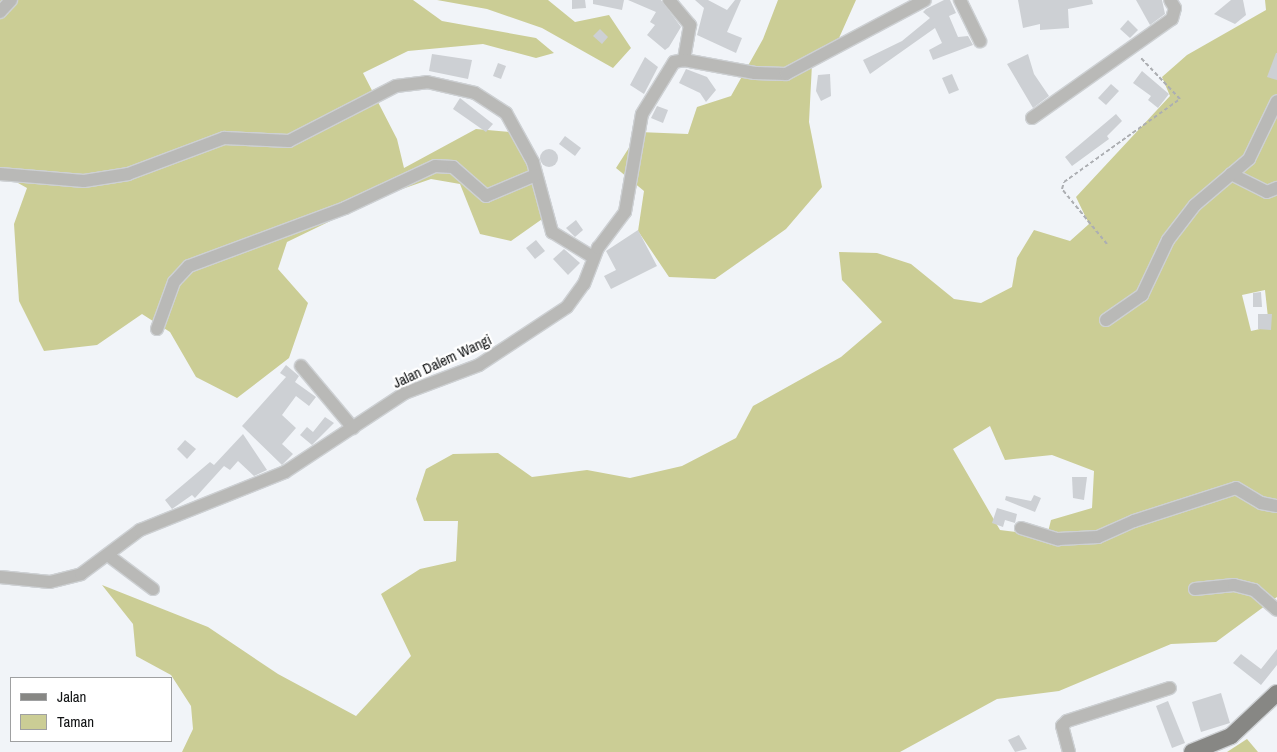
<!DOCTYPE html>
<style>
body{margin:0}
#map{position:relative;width:1277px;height:752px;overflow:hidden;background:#f1f4f8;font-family:"Archivo Narrow",sans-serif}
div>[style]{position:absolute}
.green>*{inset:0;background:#cbcd95}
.building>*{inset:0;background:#cdd0d4}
.round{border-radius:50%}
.path>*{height:2px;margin-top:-1px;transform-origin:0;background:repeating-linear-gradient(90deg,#acaeb2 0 4px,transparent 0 6.5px)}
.roads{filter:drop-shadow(1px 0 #cdd0d3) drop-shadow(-1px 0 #cdd0d3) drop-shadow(0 1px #cdd0d3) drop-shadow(0 -1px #cdd0d3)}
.minor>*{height:12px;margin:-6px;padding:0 6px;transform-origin:6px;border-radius:6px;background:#b9b9b7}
.major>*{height:16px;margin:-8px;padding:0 8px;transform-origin:8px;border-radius:8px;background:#878784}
span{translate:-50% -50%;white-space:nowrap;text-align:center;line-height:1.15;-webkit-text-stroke:4.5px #fff;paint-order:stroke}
.street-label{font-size:15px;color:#101213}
.legend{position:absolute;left:10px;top:677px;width:162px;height:65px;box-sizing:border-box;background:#fff;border:1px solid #9fa0a1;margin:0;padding:6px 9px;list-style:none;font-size:15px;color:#101213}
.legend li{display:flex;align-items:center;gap:10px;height:25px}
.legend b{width:25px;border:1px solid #9fa0a1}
</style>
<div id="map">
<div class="green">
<i style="clip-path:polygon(0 0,413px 0,442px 21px,536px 38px,554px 53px,536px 58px,483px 44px,408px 51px,363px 73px,397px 139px,404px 168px,476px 129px,522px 133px,523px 158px,540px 186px,545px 217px,511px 241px,480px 234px,460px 184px,431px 179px,382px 196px,287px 242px,278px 269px,308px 303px,289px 358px,237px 398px,196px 377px,170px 332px,142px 314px,97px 345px,44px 351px,19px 301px,14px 224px,27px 188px,0 173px)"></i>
<i style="clip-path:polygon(437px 0,548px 0,575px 22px,609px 15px,631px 48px,613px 68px,542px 28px,487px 9px)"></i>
<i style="clip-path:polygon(778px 0,856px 0,835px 47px,812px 64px,809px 122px,822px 187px,786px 229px,715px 279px,669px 277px,638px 231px,644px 191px,616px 168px,639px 132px,688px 134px,697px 107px,731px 96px,763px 39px)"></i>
<i style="clip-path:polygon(evenodd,1265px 0,1277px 0,1277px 597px,1216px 642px,1171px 644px,1059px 691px,997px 699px,900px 752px,182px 752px,193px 729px,191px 706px,171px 675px,136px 656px,133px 624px,102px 585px,208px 627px,278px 674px,356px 716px,411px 656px,381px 594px,420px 569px,456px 561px,458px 521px,424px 521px,416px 499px,426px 469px,453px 454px,498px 453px,532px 477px,587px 470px,630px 478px,682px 466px,736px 438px,753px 406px,841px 357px,882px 322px,842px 280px,839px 252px,877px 253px,911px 264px,954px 299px,981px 303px,1012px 287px,1017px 258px,1034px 230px,1070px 241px,1089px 224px,1076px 197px,1170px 96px,1162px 77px,1187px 55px,1266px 10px,1265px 0,1265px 290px,1269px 327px,1251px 331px,1242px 295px,1265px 290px,1265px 0,990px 426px,1005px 460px,1052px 455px,1094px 471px,1092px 508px,1051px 520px,1047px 536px,1000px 530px,953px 449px,990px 426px)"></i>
<i style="clip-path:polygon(1247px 739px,1258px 752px,1227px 752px)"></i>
</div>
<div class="building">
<i style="clip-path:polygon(572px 0,585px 0,586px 8px,572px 9px)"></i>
<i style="clip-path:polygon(593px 0,624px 0,622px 10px,593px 4px)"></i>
<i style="clip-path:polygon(628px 0,661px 0,681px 27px,669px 47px,665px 50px,647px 35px,655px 25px,650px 22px,656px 12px)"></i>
<i style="clip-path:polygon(695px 0,708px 0,727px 10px,735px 0,741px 0,727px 32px,742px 38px,736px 53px,697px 35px,704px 8px)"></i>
<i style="clip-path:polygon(944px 0,950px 0,956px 13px,949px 16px,958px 37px,968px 36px,973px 45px,933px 60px,929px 50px,942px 43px,935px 28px,870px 74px,863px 60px,902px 41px,930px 18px,923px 12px,926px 9px)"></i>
<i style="clip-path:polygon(1018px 0,1092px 0,1093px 4px,1068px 9px,1069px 28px,1040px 30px,1040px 24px,1023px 28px)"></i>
<i style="clip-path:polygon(1136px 0,1162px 0,1165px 14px,1150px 25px)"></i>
<i style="clip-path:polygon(1231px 0,1243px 0,1246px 15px,1235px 24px,1214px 14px)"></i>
<i style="clip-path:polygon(1128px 20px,1138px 30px,1130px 38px,1120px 29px)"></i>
<i style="clip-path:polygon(600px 29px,608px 37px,602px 44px,593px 36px)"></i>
<i style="clip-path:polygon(1276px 53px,1277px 53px,1277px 80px,1267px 77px)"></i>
<i style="clip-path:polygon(432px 54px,472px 60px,468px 79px,429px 71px)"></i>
<i style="clip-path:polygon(1028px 54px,1034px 74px,1049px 96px,1033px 108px,1007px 64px)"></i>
<i style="clip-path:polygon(645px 57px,658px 67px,644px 94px,630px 85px)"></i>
<i style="clip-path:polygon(498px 63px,506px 66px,501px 79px,493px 76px)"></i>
<i style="clip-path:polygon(686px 69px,707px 77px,716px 90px,706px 102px,700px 93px,679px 83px)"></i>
<i style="clip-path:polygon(1142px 71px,1169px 94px,1158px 108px,1148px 100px,1151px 96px,1133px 83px)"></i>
<i style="clip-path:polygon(830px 74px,831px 96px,821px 101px,816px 91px,818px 75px)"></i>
<i style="clip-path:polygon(952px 74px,959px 90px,949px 94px,942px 78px)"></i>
<i style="clip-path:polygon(1111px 84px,1119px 91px,1106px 105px,1098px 98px)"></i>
<i style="clip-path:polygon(460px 98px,493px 124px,486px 132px,453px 109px)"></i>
<i style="clip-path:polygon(657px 106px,668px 110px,663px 123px,651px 118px)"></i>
<i style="clip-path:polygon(1116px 114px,1122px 121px,1107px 136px,1109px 139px,1072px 166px,1065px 157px)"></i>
<i style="clip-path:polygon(565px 136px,581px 148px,575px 156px,559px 144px)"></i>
<i class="round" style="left:540px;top:149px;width:18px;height:18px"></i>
<i style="clip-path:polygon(576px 220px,583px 230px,575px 237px,566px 228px)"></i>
<i style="clip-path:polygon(638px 230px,657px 266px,611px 289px,604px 276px,616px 270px,606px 251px)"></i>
<i style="clip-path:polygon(536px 240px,545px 251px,535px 259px,526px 248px)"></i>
<i style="clip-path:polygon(564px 249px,580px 263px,568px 275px,553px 259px)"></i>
<i style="clip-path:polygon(1261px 292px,1262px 307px,1253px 307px,1253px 293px)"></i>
<i style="clip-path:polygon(1258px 314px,1272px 314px,1271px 330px,1258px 329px)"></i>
<i style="clip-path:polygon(286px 365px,299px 376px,295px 382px,316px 397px,309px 406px,296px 396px,282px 415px,296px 428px,282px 444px,293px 454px,282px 465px,242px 426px,286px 377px,280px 373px)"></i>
<i style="clip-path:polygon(325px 417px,334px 423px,312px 445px,300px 435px,307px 427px,313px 432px)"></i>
<i style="clip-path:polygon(243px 434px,267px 470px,254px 476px,238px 461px,230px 470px,224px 466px,195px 498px,192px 495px,172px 509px,165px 500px,210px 462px,214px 465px)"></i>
<i style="clip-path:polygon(185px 440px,196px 449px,187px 459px,177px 449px)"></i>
<i style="clip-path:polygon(1072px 477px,1087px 477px,1084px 500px,1073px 498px)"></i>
<i style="clip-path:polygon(1034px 495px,1041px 498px,1035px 512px,1005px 500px,1006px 496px,1031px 501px)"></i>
<i style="clip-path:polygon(997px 508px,1017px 514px,1015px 523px,1005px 520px,1003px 527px,992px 523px)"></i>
<i style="clip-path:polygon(1277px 649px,1277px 665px,1261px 685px,1233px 663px,1241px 654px,1261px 669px)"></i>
<i style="clip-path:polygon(1221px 693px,1230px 723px,1201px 732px,1192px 702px)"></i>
<i style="clip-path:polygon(1168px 701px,1185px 743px,1172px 748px,1156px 706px)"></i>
<i style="clip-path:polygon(1019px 735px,1027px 749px,1015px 752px,1008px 740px)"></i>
</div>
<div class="path">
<i style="left:1107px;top:244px;width:71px;rotate:-129.3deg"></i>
<i style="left:1062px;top:189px;width:7px;rotate:-74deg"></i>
<i style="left:1064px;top:182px;width:143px;rotate:-35.6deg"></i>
<i style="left:1180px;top:99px;width:58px;rotate:-133.6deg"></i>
</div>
<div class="roads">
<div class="minor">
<i style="left:669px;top:0;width:33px;rotate:50deg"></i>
<i style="left:690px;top:25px;width:36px;rotate:100deg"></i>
<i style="left:960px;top:0;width:46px;rotate:64deg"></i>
<i style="left:0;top:12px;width:16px;rotate:-47deg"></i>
<i style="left:1032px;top:118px;width:171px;rotate:-35.3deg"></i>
<i style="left:1172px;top:19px;width:11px;rotate:-75deg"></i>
<i style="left:1175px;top:8px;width:9px;rotate:-122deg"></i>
<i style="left:0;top:174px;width:84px;rotate:4.8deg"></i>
<i style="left:84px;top:181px;width:45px;rotate:-9deg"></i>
<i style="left:128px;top:174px;width:103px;rotate:-20.6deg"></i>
<i style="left:224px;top:138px;width:65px;rotate:2.6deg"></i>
<i style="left:289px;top:141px;width:120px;rotate:-27.2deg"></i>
<i style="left:396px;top:86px;width:31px;rotate:-7deg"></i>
<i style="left:427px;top:82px;width:49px;rotate:12.9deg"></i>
<i style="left:475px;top:93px;width:37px;rotate:33deg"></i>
<i style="left:506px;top:113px;width:56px;rotate:61.1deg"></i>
<i style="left:533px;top:162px;width:73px;rotate:74.8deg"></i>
<i style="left:552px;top:232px;width:48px;rotate:31.4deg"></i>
<i style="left:1231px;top:174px;width:40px;rotate:26.6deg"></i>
<i style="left:1267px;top:192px;width:11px;rotate:-22deg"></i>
<i style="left:1106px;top:320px;width:44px;rotate:-34.8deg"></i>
<i style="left:1142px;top:295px;width:61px;rotate:-64.7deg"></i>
<i style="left:1168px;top:240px;width:44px;rotate:-52.4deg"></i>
<i style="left:1195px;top:205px;width:71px;rotate:-40.4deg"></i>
<i style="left:1249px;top:159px;width:64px;rotate:-64.2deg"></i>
<i style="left:157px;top:329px;width:50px;rotate:-70.1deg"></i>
<i style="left:174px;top:282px;width:22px;rotate:-47deg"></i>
<i style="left:189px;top:266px;width:166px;rotate:-20.4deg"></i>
<i style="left:345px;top:208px;width:99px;rotate:-25deg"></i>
<i style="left:435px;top:166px;width:18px;rotate:3deg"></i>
<i style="left:453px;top:167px;width:44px;rotate:41.3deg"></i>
<i style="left:486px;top:196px;width:54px;rotate:-22.8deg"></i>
<i style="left:301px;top:366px;width:81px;rotate:50deg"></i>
<i style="left:1021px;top:528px;width:39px;rotate:17deg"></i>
<i style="left:1058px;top:539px;width:40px;rotate:-2.9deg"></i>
<i style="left:1098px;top:537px;width:39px;rotate:-24deg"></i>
<i style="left:1134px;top:521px;width:107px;rotate:-17.9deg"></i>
<i style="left:1236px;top:488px;width:29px;rotate:31deg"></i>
<i style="left:1261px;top:503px;width:16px;rotate:11deg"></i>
<i style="left:109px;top:556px;width:55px;rotate:36.9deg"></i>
<i style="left:0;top:577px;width:50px;rotate:5.7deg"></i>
<i style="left:50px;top:582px;width:32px;rotate:-14deg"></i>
<i style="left:81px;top:574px;width:74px;rotate:-36.7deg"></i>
<i style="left:140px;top:530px;width:156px;rotate:-21.8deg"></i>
<i style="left:285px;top:472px;width:144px;rotate:-33.4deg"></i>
<i style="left:405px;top:393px;width:79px;rotate:-20.7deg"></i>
<i style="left:479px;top:365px;width:105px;rotate:-33.4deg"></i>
<i style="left:567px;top:307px;width:29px;rotate:-54deg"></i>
<i style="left:584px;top:284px;width:39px;rotate:-69deg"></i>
<i style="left:598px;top:248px;width:45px;rotate:-53.1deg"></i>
<i style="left:625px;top:212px;width:99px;rotate:-80.2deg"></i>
<i style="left:642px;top:114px;width:61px;rotate:-58.4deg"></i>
<i style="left:674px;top:62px;width:10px;rotate:-11deg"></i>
<i style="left:684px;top:60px;width:72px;rotate:10.4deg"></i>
<i style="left:755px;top:73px;width:31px;rotate:2deg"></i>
<i style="left:786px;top:74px;width:157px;rotate:-28deg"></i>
<i style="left:1195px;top:589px;width:39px;rotate:-6deg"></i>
<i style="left:1234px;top:585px;width:21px;rotate:14deg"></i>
<i style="left:1254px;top:590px;width:30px;rotate:41deg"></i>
<i style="left:1069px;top:752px;width:27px;rotate:-105deg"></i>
<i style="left:1062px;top:726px;width:7px;rotate:-45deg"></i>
<i style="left:1067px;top:721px;width:108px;rotate:-17.8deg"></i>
</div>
<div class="major">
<i style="left:1192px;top:752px;width:42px;rotate:-22.3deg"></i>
<i style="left:1231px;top:736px;width:63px;rotate:-43.1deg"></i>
</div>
</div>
<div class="street-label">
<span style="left:442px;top:361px;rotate:-25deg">Jalan Dalem Wangi</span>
</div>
<ul class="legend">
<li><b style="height:6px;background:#878784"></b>Jalan</li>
<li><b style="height:14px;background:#cbcd95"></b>Taman</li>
</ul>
</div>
